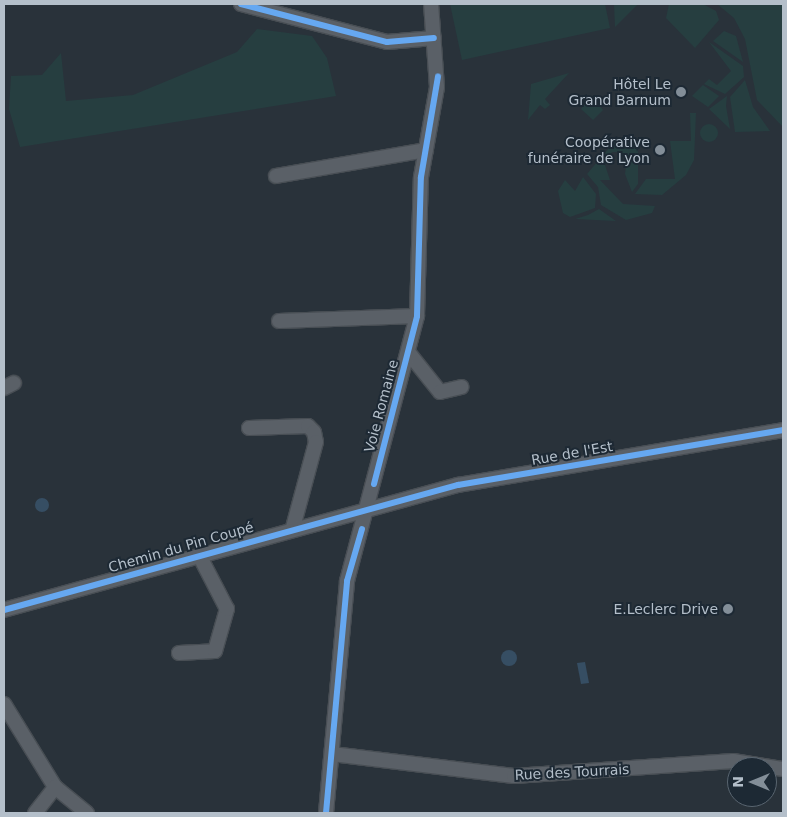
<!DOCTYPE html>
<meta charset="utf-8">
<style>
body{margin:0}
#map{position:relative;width:787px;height:817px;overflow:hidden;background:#29323a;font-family:"DejaVu Sans",sans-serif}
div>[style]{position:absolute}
.green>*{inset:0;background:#263e40}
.round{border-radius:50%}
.water>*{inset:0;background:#364e63}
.roads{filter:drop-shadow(1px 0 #484e54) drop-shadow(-1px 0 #484e54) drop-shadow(0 1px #484e54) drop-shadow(0 -1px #484e54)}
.minor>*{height:14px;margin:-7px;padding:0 7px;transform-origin:7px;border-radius:7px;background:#5a6067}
.cycleway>*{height:6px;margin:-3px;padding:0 3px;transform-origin:3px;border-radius:3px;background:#66a8f1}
.dots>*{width:14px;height:14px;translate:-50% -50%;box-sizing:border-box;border:2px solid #1d2934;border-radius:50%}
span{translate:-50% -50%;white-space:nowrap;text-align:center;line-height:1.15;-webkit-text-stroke:4px #1d2934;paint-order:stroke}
.poi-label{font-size:14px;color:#b4bfca}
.right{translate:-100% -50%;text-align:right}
.street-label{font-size:14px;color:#b4bfca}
.frame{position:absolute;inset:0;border:5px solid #b4bfca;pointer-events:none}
.north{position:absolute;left:727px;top:757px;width:50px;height:50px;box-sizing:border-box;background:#1d2934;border:1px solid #596570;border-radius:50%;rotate:270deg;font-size:14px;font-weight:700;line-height:20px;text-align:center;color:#b4bfca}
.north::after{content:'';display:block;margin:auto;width:18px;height:22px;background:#838e98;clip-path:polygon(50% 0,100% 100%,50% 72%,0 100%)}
</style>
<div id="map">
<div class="green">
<i style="clip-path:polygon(450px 4px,605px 4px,610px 28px,462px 60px)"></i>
<i style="clip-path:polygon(614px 4px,638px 4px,615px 27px)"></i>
<i style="clip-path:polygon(669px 4px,703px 4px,716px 11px,719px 20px,695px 48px,666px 18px)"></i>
<i style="clip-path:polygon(717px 4px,783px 4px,783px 127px,757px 100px,745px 39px,734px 18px)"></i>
<i style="clip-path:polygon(257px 29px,312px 36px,327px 58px,336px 96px,20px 147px,9px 109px,11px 76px,42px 75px,61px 53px,66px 101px,133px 95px,237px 52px)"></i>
<i style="clip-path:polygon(724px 31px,736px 36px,743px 62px,713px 41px)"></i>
<i style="clip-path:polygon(709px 42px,743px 66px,744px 77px,725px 94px,704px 84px,709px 79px,717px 85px,731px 71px)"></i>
<i style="clip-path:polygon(569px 73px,545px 99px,550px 105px,545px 109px,540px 105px,528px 120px,531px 84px)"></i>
<i style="clip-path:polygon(745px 80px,753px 107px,770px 131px,735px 132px,730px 97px)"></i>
<i style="clip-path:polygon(703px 85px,719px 96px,708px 107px,692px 96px)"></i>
<i style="clip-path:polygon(727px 96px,726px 106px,730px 129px,709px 109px)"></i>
<i style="clip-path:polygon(584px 105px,599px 105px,603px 110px,593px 120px,581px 109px)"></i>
<i style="clip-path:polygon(690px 113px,696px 113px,694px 160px,686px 175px,662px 195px,635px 194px,646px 179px,675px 179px,670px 141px,691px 141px)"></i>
<i class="round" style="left:700px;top:124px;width:18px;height:18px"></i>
<i style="clip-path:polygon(615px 141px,638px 141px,638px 184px,632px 192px,625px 174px,627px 158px,618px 152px,612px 152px,605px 165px,610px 180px,600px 180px,623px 204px,655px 206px,652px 213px,626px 220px,601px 205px,598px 187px,587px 174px)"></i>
<i style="clip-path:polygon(583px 177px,596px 194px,595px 208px,570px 217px,563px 213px,558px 191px,565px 180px,575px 191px)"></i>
<i style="clip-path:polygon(599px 209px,616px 221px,575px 219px,588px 215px)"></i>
</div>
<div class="water">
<i class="round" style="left:35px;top:498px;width:14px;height:14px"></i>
<i class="round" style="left:501px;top:650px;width:16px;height:16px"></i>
<i style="clip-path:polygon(585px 662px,589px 683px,581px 684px,577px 663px)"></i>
</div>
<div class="roads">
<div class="minor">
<i style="left:241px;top:4px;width:151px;rotate:14.6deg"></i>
<i style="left:387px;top:42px;width:47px;rotate:-4.9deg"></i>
<i style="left:276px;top:176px;width:152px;rotate:-9.8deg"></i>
<i style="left:279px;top:321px;width:138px;rotate:-2.1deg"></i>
<i style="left:408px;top:352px;width:51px;rotate:51.3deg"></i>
<i style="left:440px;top:392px;width:22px;rotate:-13deg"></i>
<i style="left:4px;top:388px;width:11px;rotate:-27deg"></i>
<i style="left:249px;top:428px;width:59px;rotate:-1.9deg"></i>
<i style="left:308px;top:426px;width:8px;rotate:45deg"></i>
<i style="left:314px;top:432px;width:10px;rotate:79deg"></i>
<i style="left:316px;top:442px;width:88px;rotate:105.1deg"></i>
<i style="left:4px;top:610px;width:471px;rotate:-15.4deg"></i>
<i style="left:458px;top:485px;width:330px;rotate:-9.6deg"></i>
<i style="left:179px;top:653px;width:36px;rotate:-3deg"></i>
<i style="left:215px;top:651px;width:44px;rotate:-74.1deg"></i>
<i style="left:227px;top:609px;width:61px;rotate:-117.4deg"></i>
<i style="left:4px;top:704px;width:97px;rotate:58.4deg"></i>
<i style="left:55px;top:787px;width:41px;rotate:39.1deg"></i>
<i style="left:332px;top:754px;width:183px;rotate:6.9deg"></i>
<i style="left:514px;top:776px;width:220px;rotate:-3.9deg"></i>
<i style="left:733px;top:761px;width:51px;rotate:9.1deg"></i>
<i style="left:35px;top:813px;width:33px;rotate:-52deg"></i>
<i style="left:326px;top:813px;width:233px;rotate:-84.8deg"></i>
<i style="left:347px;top:581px;width:274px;rotate:-75.2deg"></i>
<i style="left:417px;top:316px;width:139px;rotate:-88.4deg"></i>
<i style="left:421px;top:177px;width:91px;rotate:-79.9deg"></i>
<i style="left:437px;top:87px;width:83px;rotate:-94.1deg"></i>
</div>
</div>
<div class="cycleway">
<i style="left:241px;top:4px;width:151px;rotate:14.6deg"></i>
<i style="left:387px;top:42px;width:47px;rotate:-4.9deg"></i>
<i style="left:374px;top:484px;width:173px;rotate:-75.6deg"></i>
<i style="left:417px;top:316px;width:139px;rotate:-88.4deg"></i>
<i style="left:421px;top:177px;width:102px;rotate:-80.4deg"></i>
<i style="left:4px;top:610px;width:471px;rotate:-15.4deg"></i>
<i style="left:458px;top:485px;width:330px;rotate:-9.6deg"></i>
<i style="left:326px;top:813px;width:233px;rotate:-84.8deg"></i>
<i style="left:347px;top:581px;width:54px;rotate:-73.9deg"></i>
</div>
<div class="dots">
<i style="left:681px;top:92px;background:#838e98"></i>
<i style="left:660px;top:150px;background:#838e98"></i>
<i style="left:728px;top:609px;background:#838e98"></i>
</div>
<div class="poi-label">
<span class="right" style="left:671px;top:92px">Hôtel Le<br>Grand Barnum</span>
<span class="right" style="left:650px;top:150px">Coopérative<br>funéraire de Lyon</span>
<span class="right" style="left:718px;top:609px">E.Leclerc Drive</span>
</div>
<div class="street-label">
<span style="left:381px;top:406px;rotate:-75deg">Voie Romaine</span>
<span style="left:572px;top:453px;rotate:-10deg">Rue de l'Est</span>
<span style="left:181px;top:547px;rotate:-16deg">Chemin du Pin Coupé</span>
<span style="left:572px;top:772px;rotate:-3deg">Rue des Tourrais</span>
</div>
<div class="frame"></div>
<div class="north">N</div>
</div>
